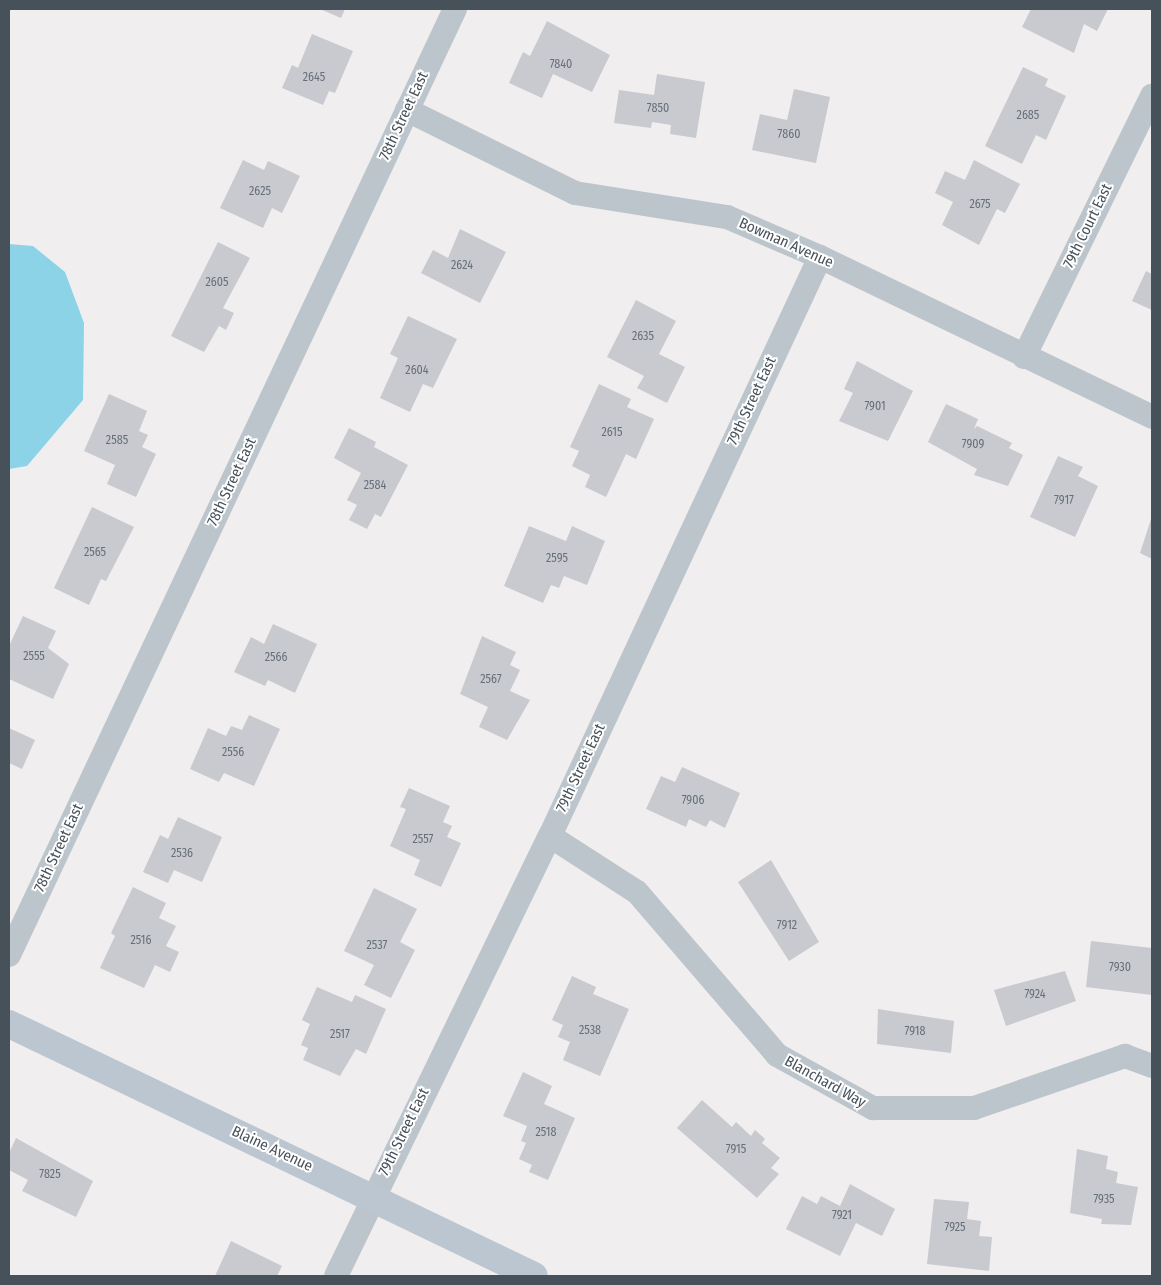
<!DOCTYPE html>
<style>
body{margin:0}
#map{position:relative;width:1161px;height:1285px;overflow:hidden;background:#f0eeee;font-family:"Fira Sans Condensed",sans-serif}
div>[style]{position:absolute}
.water>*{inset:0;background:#8cd3e8}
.building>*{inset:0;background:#c8cad0}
.street>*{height:24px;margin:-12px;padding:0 12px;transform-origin:12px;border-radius:12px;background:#bdc5cc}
.secondary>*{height:28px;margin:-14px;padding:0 14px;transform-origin:14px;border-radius:14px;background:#bcc6d1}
span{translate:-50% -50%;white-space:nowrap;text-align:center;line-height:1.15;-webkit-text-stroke:4px #fff;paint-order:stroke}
.number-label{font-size:12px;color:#676f78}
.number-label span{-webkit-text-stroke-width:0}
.street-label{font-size:15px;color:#47515a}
.frame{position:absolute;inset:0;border:10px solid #47515a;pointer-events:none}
</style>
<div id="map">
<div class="water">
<i style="clip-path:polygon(9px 244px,33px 246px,65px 272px,84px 323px,83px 400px,27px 466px,9px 469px)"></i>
</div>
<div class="building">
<i style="clip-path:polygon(320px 9px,345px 9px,341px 18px)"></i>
<i style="clip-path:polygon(1031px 9px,1108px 9px,1097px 31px,1084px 24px,1074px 53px,1022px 27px)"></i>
<i style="clip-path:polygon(547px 21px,610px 55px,592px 92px,553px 74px,542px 98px,509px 83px,523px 52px,530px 56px)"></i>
<i style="clip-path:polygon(312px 34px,353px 51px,335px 93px,329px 91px,323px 105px,282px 88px,292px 65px,298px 68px)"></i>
<i style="clip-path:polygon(1023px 67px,1048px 79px,1045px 86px,1066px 96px,1046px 140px,1036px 135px,1022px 164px,985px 146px)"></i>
<i style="clip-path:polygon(657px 74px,705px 82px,696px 138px,670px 134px,671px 125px,652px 122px,651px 128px,614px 123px,619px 90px,654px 95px)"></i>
<i style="clip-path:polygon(794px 89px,830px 97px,816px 163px,752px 150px,760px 114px,787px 120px)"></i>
<i style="clip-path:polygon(243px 160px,264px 170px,268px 161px,300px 176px,282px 213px,272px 208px,263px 228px,220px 208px)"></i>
<i style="clip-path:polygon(974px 160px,1020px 184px,1005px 213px,997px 209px,979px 245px,942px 225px,953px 202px,935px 193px,945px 171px,965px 180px)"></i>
<i style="clip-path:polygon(460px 229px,506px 252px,480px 303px,421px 273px,433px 250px,448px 258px)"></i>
<i style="clip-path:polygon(218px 242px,250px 258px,223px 308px,234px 313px,226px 330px,219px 326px,204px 352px,171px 336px)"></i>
<i style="clip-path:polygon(1146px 271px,1152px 274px,1152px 310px,1132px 301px)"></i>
<i style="clip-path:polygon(636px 300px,676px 321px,659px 354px,685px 367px,667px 403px,637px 388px,644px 376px,607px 357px)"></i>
<i style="clip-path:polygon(408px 316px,457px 339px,433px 388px,423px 384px,410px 412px,380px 398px,398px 358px,390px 354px)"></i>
<i style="clip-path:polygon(857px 361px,913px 391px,888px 441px,839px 421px,853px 393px,844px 389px)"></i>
<i style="clip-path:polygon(599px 384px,631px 399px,627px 407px,654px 419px,636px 459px,626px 454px,606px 497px,585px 487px,590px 475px,572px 466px,579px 451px,570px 447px)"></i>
<i style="clip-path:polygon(109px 394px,147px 411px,139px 431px,148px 435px,142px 447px,156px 454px,136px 497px,107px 484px,115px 465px,84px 451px)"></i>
<i style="clip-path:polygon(946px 404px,978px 419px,974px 429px,977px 426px,1012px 443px,1009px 448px,1023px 455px,1008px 486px,974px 475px,977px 469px,928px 442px)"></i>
<i style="clip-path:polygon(349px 428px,376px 442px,374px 447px,408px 465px,381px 517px,375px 514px,367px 529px,349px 520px,357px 505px,347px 500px,361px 473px,334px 458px)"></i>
<i style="clip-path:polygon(1058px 456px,1083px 467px,1078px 476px,1098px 486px,1075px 537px,1030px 517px)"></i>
<i style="clip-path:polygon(92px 507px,134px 527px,106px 581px,101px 579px,89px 605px,54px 588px)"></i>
<i style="clip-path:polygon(1152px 516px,1152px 559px,1140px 553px)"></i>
<i style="clip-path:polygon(529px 526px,566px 541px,572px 526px,605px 541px,587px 585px,564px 576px,559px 588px,551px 585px,543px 603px,504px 586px)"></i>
<i style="clip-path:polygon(23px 616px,56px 631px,48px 648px,69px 664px,53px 699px,9px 679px,9px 646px)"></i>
<i style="clip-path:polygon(273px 624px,317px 644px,295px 693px,268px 680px,265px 686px,234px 672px,251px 637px,264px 644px)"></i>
<i style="clip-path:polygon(482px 636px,516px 652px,510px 665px,520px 670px,510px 691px,530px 700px,507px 740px,479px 727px,488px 707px,460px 694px)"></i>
<i style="clip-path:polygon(249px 715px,280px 729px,254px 786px,224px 773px,219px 782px,190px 769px,208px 728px,226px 736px,231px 726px,242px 730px)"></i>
<i style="clip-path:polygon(9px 728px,35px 740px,22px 769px,9px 763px)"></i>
<i style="clip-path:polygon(682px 767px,740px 793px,725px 828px,710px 820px,706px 827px,689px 819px,686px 827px,646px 809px,661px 776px,675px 782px)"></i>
<i style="clip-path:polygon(409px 788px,450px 806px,443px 822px,452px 826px,447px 837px,461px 843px,441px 887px,414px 875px,420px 860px,390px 846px,406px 809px,400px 807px)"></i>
<i style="clip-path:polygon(178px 817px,222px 837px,202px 882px,174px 870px,168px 883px,143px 872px,160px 835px,168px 839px)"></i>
<i style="clip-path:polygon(771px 860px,819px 942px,789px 961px,738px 882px)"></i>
<i style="clip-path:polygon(133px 887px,166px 903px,159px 918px,176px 926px,166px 946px,179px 952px,170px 972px,155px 965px,144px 988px,100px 968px,115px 936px,111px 933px)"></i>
<i style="clip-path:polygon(374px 888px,417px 909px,400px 942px,415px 950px,391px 998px,364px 985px,374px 965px,344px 951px)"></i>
<i style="clip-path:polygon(1091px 941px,1152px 948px,1152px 995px,1086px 987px)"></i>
<i style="clip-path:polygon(1065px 971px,1076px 1001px,1006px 1026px,994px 990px)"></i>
<i style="clip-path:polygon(572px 976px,596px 987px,593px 994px,629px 1009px,600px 1076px,563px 1060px,570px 1042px,558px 1037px,563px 1025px,552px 1020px)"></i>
<i style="clip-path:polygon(317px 987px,352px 1002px,355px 995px,386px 1009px,366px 1054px,356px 1049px,340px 1076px,303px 1060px,308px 1048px,301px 1045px,310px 1024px,302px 1020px)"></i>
<i style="clip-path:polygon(878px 1009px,954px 1021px,951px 1053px,877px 1044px)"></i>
<i style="clip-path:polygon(523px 1072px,552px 1086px,544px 1104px,575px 1118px,548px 1180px,529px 1172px,532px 1165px,519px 1159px,526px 1143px,521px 1141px,527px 1126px,503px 1116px)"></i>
<i style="clip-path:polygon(702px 1100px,732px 1127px,736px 1122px,751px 1136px,755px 1130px,765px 1139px,762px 1143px,780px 1158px,771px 1168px,779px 1174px,757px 1198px,677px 1128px)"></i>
<i style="clip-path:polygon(16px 1138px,93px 1181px,76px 1217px,22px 1191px,28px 1180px,9px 1170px,9px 1153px)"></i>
<i style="clip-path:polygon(1077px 1149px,1108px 1156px,1106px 1169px,1118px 1172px,1116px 1183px,1138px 1187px,1131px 1225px,1101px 1224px,1102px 1219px,1070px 1213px)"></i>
<i style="clip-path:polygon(850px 1184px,895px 1209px,882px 1236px,856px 1223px,840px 1256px,786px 1229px,802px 1196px,817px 1204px,821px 1196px,840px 1206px)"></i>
<i style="clip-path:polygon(934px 1199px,969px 1202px,967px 1219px,981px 1221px,979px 1236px,992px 1237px,989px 1271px,927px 1264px)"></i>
<i style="clip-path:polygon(231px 1241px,282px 1266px,277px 1276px,215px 1276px)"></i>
</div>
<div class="street">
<i style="left:407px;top:110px;width:187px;rotate:26.3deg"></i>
<i style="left:575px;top:193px;width:154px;rotate:9deg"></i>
<i style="left:727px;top:217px;width:101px;rotate:23.3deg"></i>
<i style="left:820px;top:257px;width:369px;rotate:25.7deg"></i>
<i style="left:1024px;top:357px;width:291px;rotate:-63.9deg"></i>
<i style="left:550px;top:836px;width:103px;rotate:32.8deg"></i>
<i style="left:637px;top:892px;width:215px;rotate:49.3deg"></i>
<i style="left:777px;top:1055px;width:110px;rotate:28.9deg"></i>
<i style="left:873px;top:1108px;width:101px"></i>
<i style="left:974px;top:1108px;width:160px;rotate:-19deg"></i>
<i style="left:1125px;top:1056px;width:29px;rotate:20deg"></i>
<i style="left:9px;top:955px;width:1046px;rotate:-64.76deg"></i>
<i style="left:336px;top:1276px;width:489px;rotate:-64.1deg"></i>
<i style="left:550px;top:836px;width:639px;rotate:-65deg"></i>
</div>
<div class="secondary">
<i style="left:9px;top:1024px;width:582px;rotate:25.64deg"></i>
</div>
<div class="number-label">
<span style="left:561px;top:65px">7840</span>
<span style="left:314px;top:78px">2645</span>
<span style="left:658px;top:109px">7850</span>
<span style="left:1028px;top:116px">2685</span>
<span style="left:789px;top:135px">7860</span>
<span style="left:260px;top:192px">2625</span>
<span style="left:980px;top:205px">2675</span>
<span style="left:462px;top:266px">2624</span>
<span style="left:217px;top:283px">2605</span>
<span style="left:643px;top:337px">2635</span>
<span style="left:417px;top:371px">2604</span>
<span style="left:875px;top:407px">7901</span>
<span style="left:612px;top:433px">2615</span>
<span style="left:117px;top:441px">2585</span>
<span style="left:973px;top:445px">7909</span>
<span style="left:375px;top:486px">2584</span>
<span style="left:1064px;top:501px">7917</span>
<span style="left:95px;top:553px">2565</span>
<span style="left:557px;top:559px">2595</span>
<span style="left:34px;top:657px">2555</span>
<span style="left:276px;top:658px">2566</span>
<span style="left:491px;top:680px">2567</span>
<span style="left:233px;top:753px">2556</span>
<span style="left:693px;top:801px">7906</span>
<span style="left:423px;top:840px">2557</span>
<span style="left:182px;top:854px">2536</span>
<span style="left:787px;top:926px">7912</span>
<span style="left:141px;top:941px">2516</span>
<span style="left:377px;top:946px">2537</span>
<span style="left:1120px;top:968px">7930</span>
<span style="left:1035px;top:995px">7924</span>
<span style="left:590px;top:1031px">2538</span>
<span style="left:915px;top:1032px">7918</span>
<span style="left:340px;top:1035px">2517</span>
<span style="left:546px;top:1133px">2518</span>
<span style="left:736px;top:1150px">7915</span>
<span style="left:50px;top:1175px">7825</span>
<span style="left:1104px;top:1200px">7935</span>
<span style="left:842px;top:1216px">7921</span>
<span style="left:955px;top:1228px">7925</span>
</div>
<div class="street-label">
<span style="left:404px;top:116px;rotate:-65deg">78th Street East</span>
<span style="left:1088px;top:226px;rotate:-64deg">79th Court East</span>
<span style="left:786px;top:243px;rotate:24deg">Bowman Avenue</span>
<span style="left:752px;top:401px;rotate:-65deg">79th Street East</span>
<span style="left:232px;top:482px;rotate:-65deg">78th Street East</span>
<span style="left:581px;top:768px;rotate:-65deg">79th Street East</span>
<span style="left:59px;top:848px;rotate:-65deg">78th Street East</span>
<span style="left:825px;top:1082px;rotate:29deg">Blanchard Way</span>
<span style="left:404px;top:1132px;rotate:-64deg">79th Street East</span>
<span style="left:272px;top:1149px;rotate:25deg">Blaine Avenue</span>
</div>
<div class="frame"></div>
</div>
